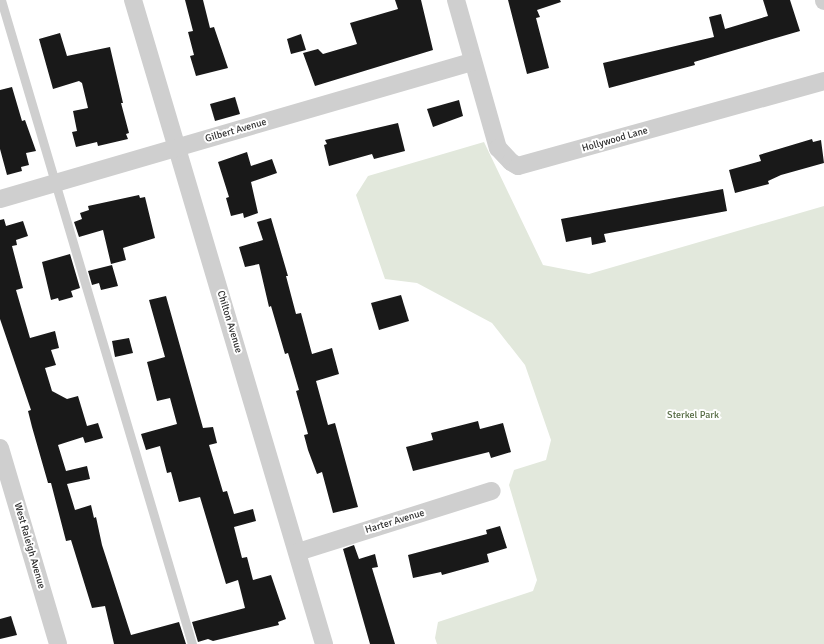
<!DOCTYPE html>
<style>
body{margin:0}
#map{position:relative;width:824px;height:644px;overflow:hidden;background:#fff;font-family:Signika,sans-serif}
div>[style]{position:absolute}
.green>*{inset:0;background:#e2e8dc}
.building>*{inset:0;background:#191919}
.service>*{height:9px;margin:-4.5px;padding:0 4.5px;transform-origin:4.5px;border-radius:4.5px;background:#cfcfcf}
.minor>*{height:18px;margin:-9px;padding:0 9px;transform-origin:9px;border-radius:9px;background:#cfcfcf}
span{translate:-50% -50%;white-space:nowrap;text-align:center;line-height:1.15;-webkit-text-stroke:4px #fff;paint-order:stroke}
.street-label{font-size:10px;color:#323232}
.park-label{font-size:10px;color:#556b43}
</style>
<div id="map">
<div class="green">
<i style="clip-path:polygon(484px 142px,543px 265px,589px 274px,824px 206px,824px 644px,437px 644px,435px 638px,438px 622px,533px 591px,537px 580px,509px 485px,514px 470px,546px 460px,551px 440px,525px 365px,492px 323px,417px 283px,385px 279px,356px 195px,368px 176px)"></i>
</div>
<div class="building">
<i style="clip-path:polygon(185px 0,203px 0,210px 28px,214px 27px,228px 68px,196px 76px,190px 56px,194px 55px,188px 32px,193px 31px)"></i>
<i style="clip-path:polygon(395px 0,421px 0,433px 50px,315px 86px,303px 53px,318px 49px,323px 54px,357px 44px,350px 23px,398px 9px)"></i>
<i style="clip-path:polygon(508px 0,560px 0,561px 2px,537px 10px,540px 17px,536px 18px,549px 68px,527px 74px)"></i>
<i style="clip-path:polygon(763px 0,790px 0,800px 31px,694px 62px,695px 65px,609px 88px,603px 63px,714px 37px,709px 17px,721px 14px,725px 29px,768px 16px)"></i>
<i style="clip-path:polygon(60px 33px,67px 56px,110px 47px,123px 103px,121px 103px,129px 133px,126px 134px,128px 139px,98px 146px,97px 142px,76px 147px,72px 132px,77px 131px,73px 111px,88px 108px,82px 83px,79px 81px,53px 89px,39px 39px)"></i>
<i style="clip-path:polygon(301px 34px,306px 50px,291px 54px,287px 39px)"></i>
<i style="clip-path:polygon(12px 87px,22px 121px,25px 120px,36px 151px,26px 153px,29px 165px,21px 167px,22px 171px,7px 175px,0 149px,0 90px)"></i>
<i style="clip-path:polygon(235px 97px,240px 114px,215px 121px,210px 104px)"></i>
<i style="clip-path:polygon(459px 100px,463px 116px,433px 127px,427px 109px)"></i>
<i style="clip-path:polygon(398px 123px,405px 151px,374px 159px,372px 154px,329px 166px,324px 145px,327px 144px,325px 140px)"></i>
<i style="clip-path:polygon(812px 139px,813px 142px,821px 140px,824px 163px,781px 175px,768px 181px,769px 184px,735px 193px,729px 170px,761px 161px,759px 155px)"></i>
<i style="clip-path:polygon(247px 152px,251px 166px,272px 159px,277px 173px,251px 182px,258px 213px,244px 218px,243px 213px,231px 216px,226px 198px,229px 197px,218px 162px)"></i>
<i style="clip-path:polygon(723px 189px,727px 211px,604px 234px,606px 242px,592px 245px,591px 237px,566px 242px,561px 219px)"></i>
<i style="clip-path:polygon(139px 195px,140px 198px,145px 197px,155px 238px,123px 248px,126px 260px,111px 264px,103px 230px,79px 237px,74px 222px,82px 219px,80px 213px,89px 210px,88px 206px)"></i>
<i style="clip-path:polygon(271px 218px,288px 276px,286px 276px,296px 314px,301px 313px,312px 354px,332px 348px,339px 374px,316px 381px,328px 425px,335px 423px,358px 507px,333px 513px,322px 472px,317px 474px,308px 450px,304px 435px,308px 434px,296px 391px,299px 390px,288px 353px,285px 354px,271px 306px,269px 307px,259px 264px,245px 267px,239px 247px,263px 240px,257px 222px)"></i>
<i style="clip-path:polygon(4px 219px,6px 226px,23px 221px,28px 236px,16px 240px,17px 245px,12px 246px,23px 288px,16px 290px,30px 338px,55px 331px,59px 348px,51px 350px,56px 365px,45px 368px,52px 391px,67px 399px,78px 396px,87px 426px,98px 423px,103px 438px,85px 443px,83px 437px,58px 445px,66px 471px,87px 466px,90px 479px,67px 484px,75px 510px,91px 505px,94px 518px,96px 517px,102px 545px,131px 635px,179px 622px,186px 644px,114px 644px,105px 606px,92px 608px,71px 540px,66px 541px,51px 483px,48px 483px,32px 427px,28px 411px,31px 410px,0 319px,0 220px)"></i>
<i style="clip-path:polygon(70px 254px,80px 288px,71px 291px,73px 297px,59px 301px,58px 298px,51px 300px,42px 262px)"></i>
<i style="clip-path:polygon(112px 265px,118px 286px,101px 290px,99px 283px,92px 285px,88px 271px)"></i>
<i style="clip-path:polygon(401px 295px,409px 321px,379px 330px,371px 303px)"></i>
<i style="clip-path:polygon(166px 296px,203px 428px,213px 427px,217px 443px,209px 445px,223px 492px,227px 491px,234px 514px,253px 509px,256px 521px,234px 527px,242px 558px,247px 557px,253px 580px,271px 575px,286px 619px,278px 622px,279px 625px,213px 641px,208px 639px,198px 642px,192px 622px,245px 608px,238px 580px,226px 584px,200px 497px,179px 502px,171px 472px,167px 473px,160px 446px,146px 450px,141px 434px,177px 424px,170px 398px,157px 401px,147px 362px,165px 357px,149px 300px)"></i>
<i style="clip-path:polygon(129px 338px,133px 353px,115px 357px,112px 341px)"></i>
<i style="clip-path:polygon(478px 421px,480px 429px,503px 423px,511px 452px,491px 458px,489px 452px,413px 471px,406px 447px,433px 440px,431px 433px)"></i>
<i style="clip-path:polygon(500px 526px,507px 548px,487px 554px,489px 562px,442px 575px,441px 572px,413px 578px,408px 555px,487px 534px,486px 530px)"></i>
<i style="clip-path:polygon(354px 545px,359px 559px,375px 554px,378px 567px,372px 568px,395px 644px,370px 644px,343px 549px)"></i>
<i style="clip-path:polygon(11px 616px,17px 635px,0 639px,0 619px)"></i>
</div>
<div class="service">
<i style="left:1px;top:0;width:672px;rotate:73.48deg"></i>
</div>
<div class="minor">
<i style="left:133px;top:0;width:672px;rotate:73.48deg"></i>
<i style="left:456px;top:0;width:154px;rotate:74.2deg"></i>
<i style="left:498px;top:148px;width:19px;rotate:47deg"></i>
<i style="left:511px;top:162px;width:8px;rotate:30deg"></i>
<i style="left:518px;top:166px;width:318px;rotate:-15.5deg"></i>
<i style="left:824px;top:0;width:1px;rotate:90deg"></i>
<i style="left:0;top:199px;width:492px;rotate:-16.2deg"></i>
<i style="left:0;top:448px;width:204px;rotate:73.5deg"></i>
<i style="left:298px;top:552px;width:203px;rotate:-17.5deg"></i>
</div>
<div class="street-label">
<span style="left:236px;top:131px;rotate:-16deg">Gilbert Avenue</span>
<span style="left:615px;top:140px;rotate:-16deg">Hollywood Lane</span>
<span style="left:229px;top:322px;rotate:73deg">Chilton Avenue</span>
<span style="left:395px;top:522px;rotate:-17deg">Harter Avenue</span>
<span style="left:29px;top:546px;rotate:74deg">West Raleigh Avenue</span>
</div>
<div class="park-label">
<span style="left:693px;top:416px">Sterkel Park</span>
</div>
</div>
